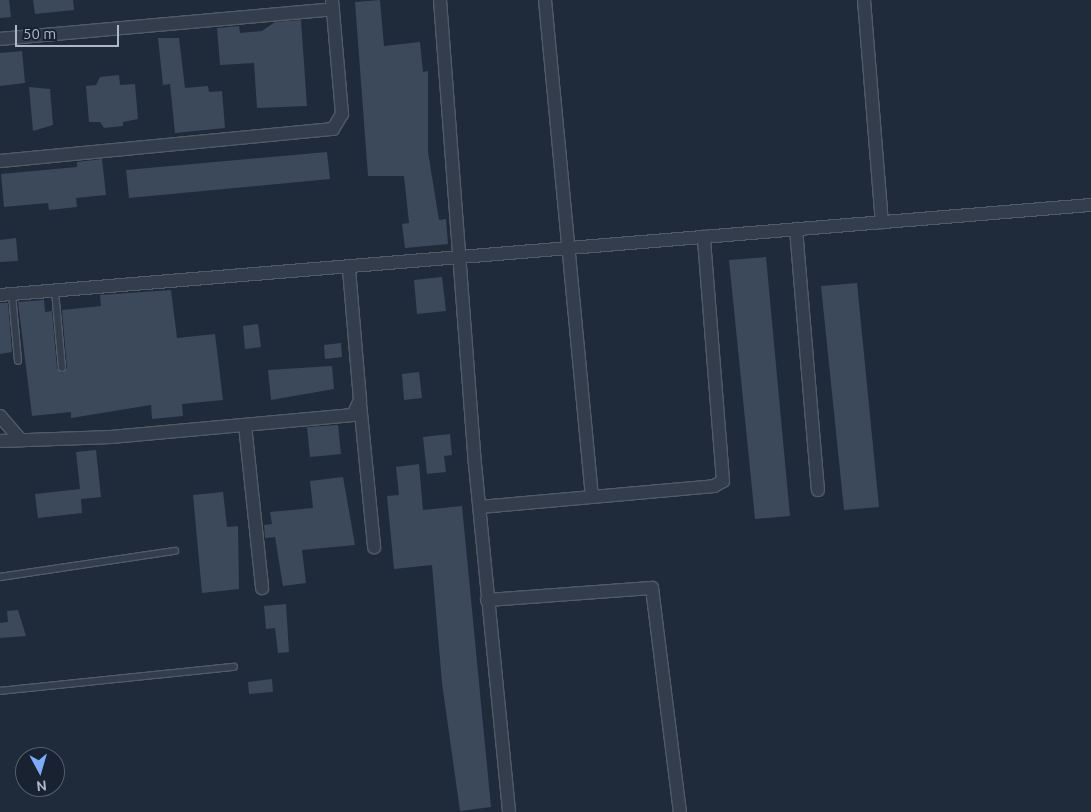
<!DOCTYPE html>
<style>
body{margin:0}
#map{position:relative;width:1091px;height:812px;overflow:hidden;background:#1f2b3b;font-family:Ubuntu,sans-serif}
div>[style]{position:absolute}
.building>*{inset:0;background:#3b495b}
.roads{filter:drop-shadow(1px 0 #515a69) drop-shadow(-1px 0 #515a69) drop-shadow(0 1px #515a69) drop-shadow(0 -1px #515a69)}
.service>*{height:6px;margin:-3px;padding:0 3px;transform-origin:3px;border-radius:3px;background:#333d4b}
.minor>*{height:12px;margin:-6px;padding:0 6px;transform-origin:6px;border-radius:6px;background:#333d4b}
span{translate:-50% -50%;white-space:nowrap;text-align:center;line-height:1.15;-webkit-text-stroke:5px #192230;paint-order:stroke}
.north{position:absolute;left:15px;top:747px;width:50px;height:50px;box-sizing:border-box;background:#192230;border:1px solid #555e6d;border-radius:50%;rotate:174deg;font-size:14px;font-weight:700;line-height:20px;text-align:center;color:#aeb7c8}
.north::after{content:'';display:block;margin:auto;width:18px;height:22px;background:#7cacff;clip-path:polygon(50% 0,100% 100%,50% 72%,0 100%)}
.scale{position:absolute;left:15px;top:25px;width:104px;height:22px;box-sizing:border-box;border:2px solid #aeb7c8;border-top:0;padding-left:6px;font-size:15px;line-height:18px;white-space:nowrap;color:#aeb7c8;-webkit-text-stroke:4px #192230;paint-order:stroke}
</style>
<div id="map">
<div class="building">
<i style="clip-path:polygon(0 0,9px 0,11px 17px,0 18px)"></i>
<i style="clip-path:polygon(33px 0,73px 0,74px 10px,35px 14px)"></i>
<i style="clip-path:polygon(380px 0,384px 46px,420px 42px,423px 72px,428px 71px,428px 152px,439px 220px,446px 219px,448px 244px,405px 248px,402px 224px,409px 223px,404px 176px,368px 176px,355px 2px)"></i>
<i style="clip-path:polygon(301px 20px,307px 106px,257px 108px,254px 63px,220px 65px,217px 28px,239px 26px,240px 33px,262px 31px,275px 22px)"></i>
<i style="clip-path:polygon(158px 38px,179px 38px,185px 88px,208px 86px,209px 92px,222px 91px,225px 128px,175px 133px,170px 84px,163px 85px)"></i>
<i style="clip-path:polygon(22px 51px,25px 83px,0 86px,0 53px)"></i>
<i style="clip-path:polygon(119px 75px,120px 85px,135px 84px,138px 119px,123px 122px,123px 126px,104px 128px,100px 122px,89px 122px,86px 86px,96px 85px,100px 77px)"></i>
<i style="clip-path:polygon(29px 87px,50px 89px,53px 125px,33px 131px)"></i>
<i style="clip-path:polygon(327px 152px,330px 179px,129px 198px,126px 170px)"></i>
<i style="clip-path:polygon(102px 159px,106px 195px,76px 198px,77px 207px,49px 210px,48px 203px,4px 207px,1px 174px,77px 167px,77px 162px)"></i>
<i style="clip-path:polygon(16px 238px,18px 261px,0 262px,0 240px)"></i>
<i style="clip-path:polygon(766px 257px,790px 516px,755px 519px,729px 260px)"></i>
<i style="clip-path:polygon(442px 277px,446px 311px,417px 314px,414px 280px)"></i>
<i style="clip-path:polygon(857px 283px,879px 507px,844px 510px,821px 286px)"></i>
<i style="clip-path:polygon(171px 290px,177px 338px,215px 334px,223px 400px,182px 404px,183px 416px,152px 419px,151px 405px,71px 418px,71px 412px,32px 416px,18px 302px,44px 300px,45px 312px,52px 311px,57px 368px,62px 373px,67px 368px,62px 310px,101px 306px,100px 295px)"></i>
<i style="clip-path:polygon(0 303px,8px 303px,12px 352px,0 354px)"></i>
<i style="clip-path:polygon(258px 324px,261px 347px,245px 349px,243px 326px)"></i>
<i style="clip-path:polygon(341px 343px,342px 357px,325px 359px,324px 345px)"></i>
<i style="clip-path:polygon(332px 366px,334px 389px,271px 400px,268px 370px)"></i>
<i style="clip-path:polygon(419px 372px,422px 398px,404px 400px,402px 374px)"></i>
<i style="clip-path:polygon(338px 425px,341px 454px,310px 457px,307px 427px)"></i>
<i style="clip-path:polygon(450px 434px,452px 455px,444px 456px,446px 472px,427px 474px,423px 437px)"></i>
<i style="clip-path:polygon(96px 450px,101px 497px,81px 499px,82px 513px,38px 518px,35px 494px,80px 489px,76px 452px)"></i>
<i style="clip-path:polygon(419px 464px,423px 510px,462px 506px,491px 807px,460px 811px,442px 683px,432px 565px,394px 569px,387px 496px,399px 495px,396px 467px)"></i>
<i style="clip-path:polygon(343px 477px,355px 545px,302px 550px,306px 583px,283px 586px,275px 537px,265px 538px,264px 525px,272px 524px,270px 512px,313px 508px,310px 481px)"></i>
<i style="clip-path:polygon(223px 492px,227px 527px,238px 526px,239px 589px,202px 593px,193px 495px)"></i>
<i style="clip-path:polygon(286px 604px,289px 652px,278px 653px,275px 628px,266px 629px,264px 606px)"></i>
<i style="clip-path:polygon(18px 610px,26px 636px,0 638px,0 623px,8px 622px,7px 611px)"></i>
<i style="clip-path:polygon(272px 679px,273px 692px,249px 694px,248px 682px)"></i>
</div>
<div class="roads">
<div class="service">
<i style="left:55px;top:291px;width:77px;rotate:84.8deg"></i>
<i style="left:12px;top:294px;width:67px;rotate:84.9deg"></i>
<i style="left:0;top:577px;width:177px;rotate:-8.5deg"></i>
<i style="left:0;top:691px;width:235px;rotate:-5.9deg"></i>
</div>
<div class="minor">
<i style="left:440px;top:0;width:465px;rotate:85.7deg"></i>
<i style="left:475px;top:464px;width:350px;rotate:84.4deg"></i>
<i style="left:545px;top:0;width:497px;rotate:84.6deg"></i>
<i style="left:864px;top:0;width:223px;rotate:85.4deg"></i>
<i style="left:0;top:39px;width:334px;rotate:-5.1deg"></i>
<i style="left:0;top:161px;width:335px;rotate:-5.5deg"></i>
<i style="left:333px;top:129px;width:17px;rotate:-59deg"></i>
<i style="left:342px;top:114px;width:114px;rotate:-95deg"></i>
<i style="left:796px;top:229px;width:262px;rotate:85.2deg"></i>
<i style="left:0;top:295px;width:1095px;rotate:-4.72deg"></i>
<i style="left:360px;top:403px;width:145px;rotate:84.4deg"></i>
<i style="left:0;top:416px;width:32px;rotate:49deg"></i>
<i style="left:245px;top:425px;width:164px;rotate:84deg"></i>
<i style="left:0;top:441px;width:111px;rotate:-2.1deg"></i>
<i style="left:111px;top:437px;width:243px;rotate:-5.2deg"></i>
<i style="left:353px;top:415px;width:17px;rotate:-65deg"></i>
<i style="left:360px;top:400px;width:132px;rotate:-94.8deg"></i>
<i style="left:480px;top:507px;width:235px;rotate:-5.1deg"></i>
<i style="left:714px;top:486px;width:10px;rotate:-29deg"></i>
<i style="left:723px;top:481px;width:245px;rotate:-94.5deg"></i>
<i style="left:487px;top:600px;width:165px;rotate:-4.2deg"></i>
<i style="left:652px;top:588px;width:226px;rotate:82.9deg"></i>
</div>
</div>
<div class="north">N</div>
<div class="scale">50 m</div>
</div>
